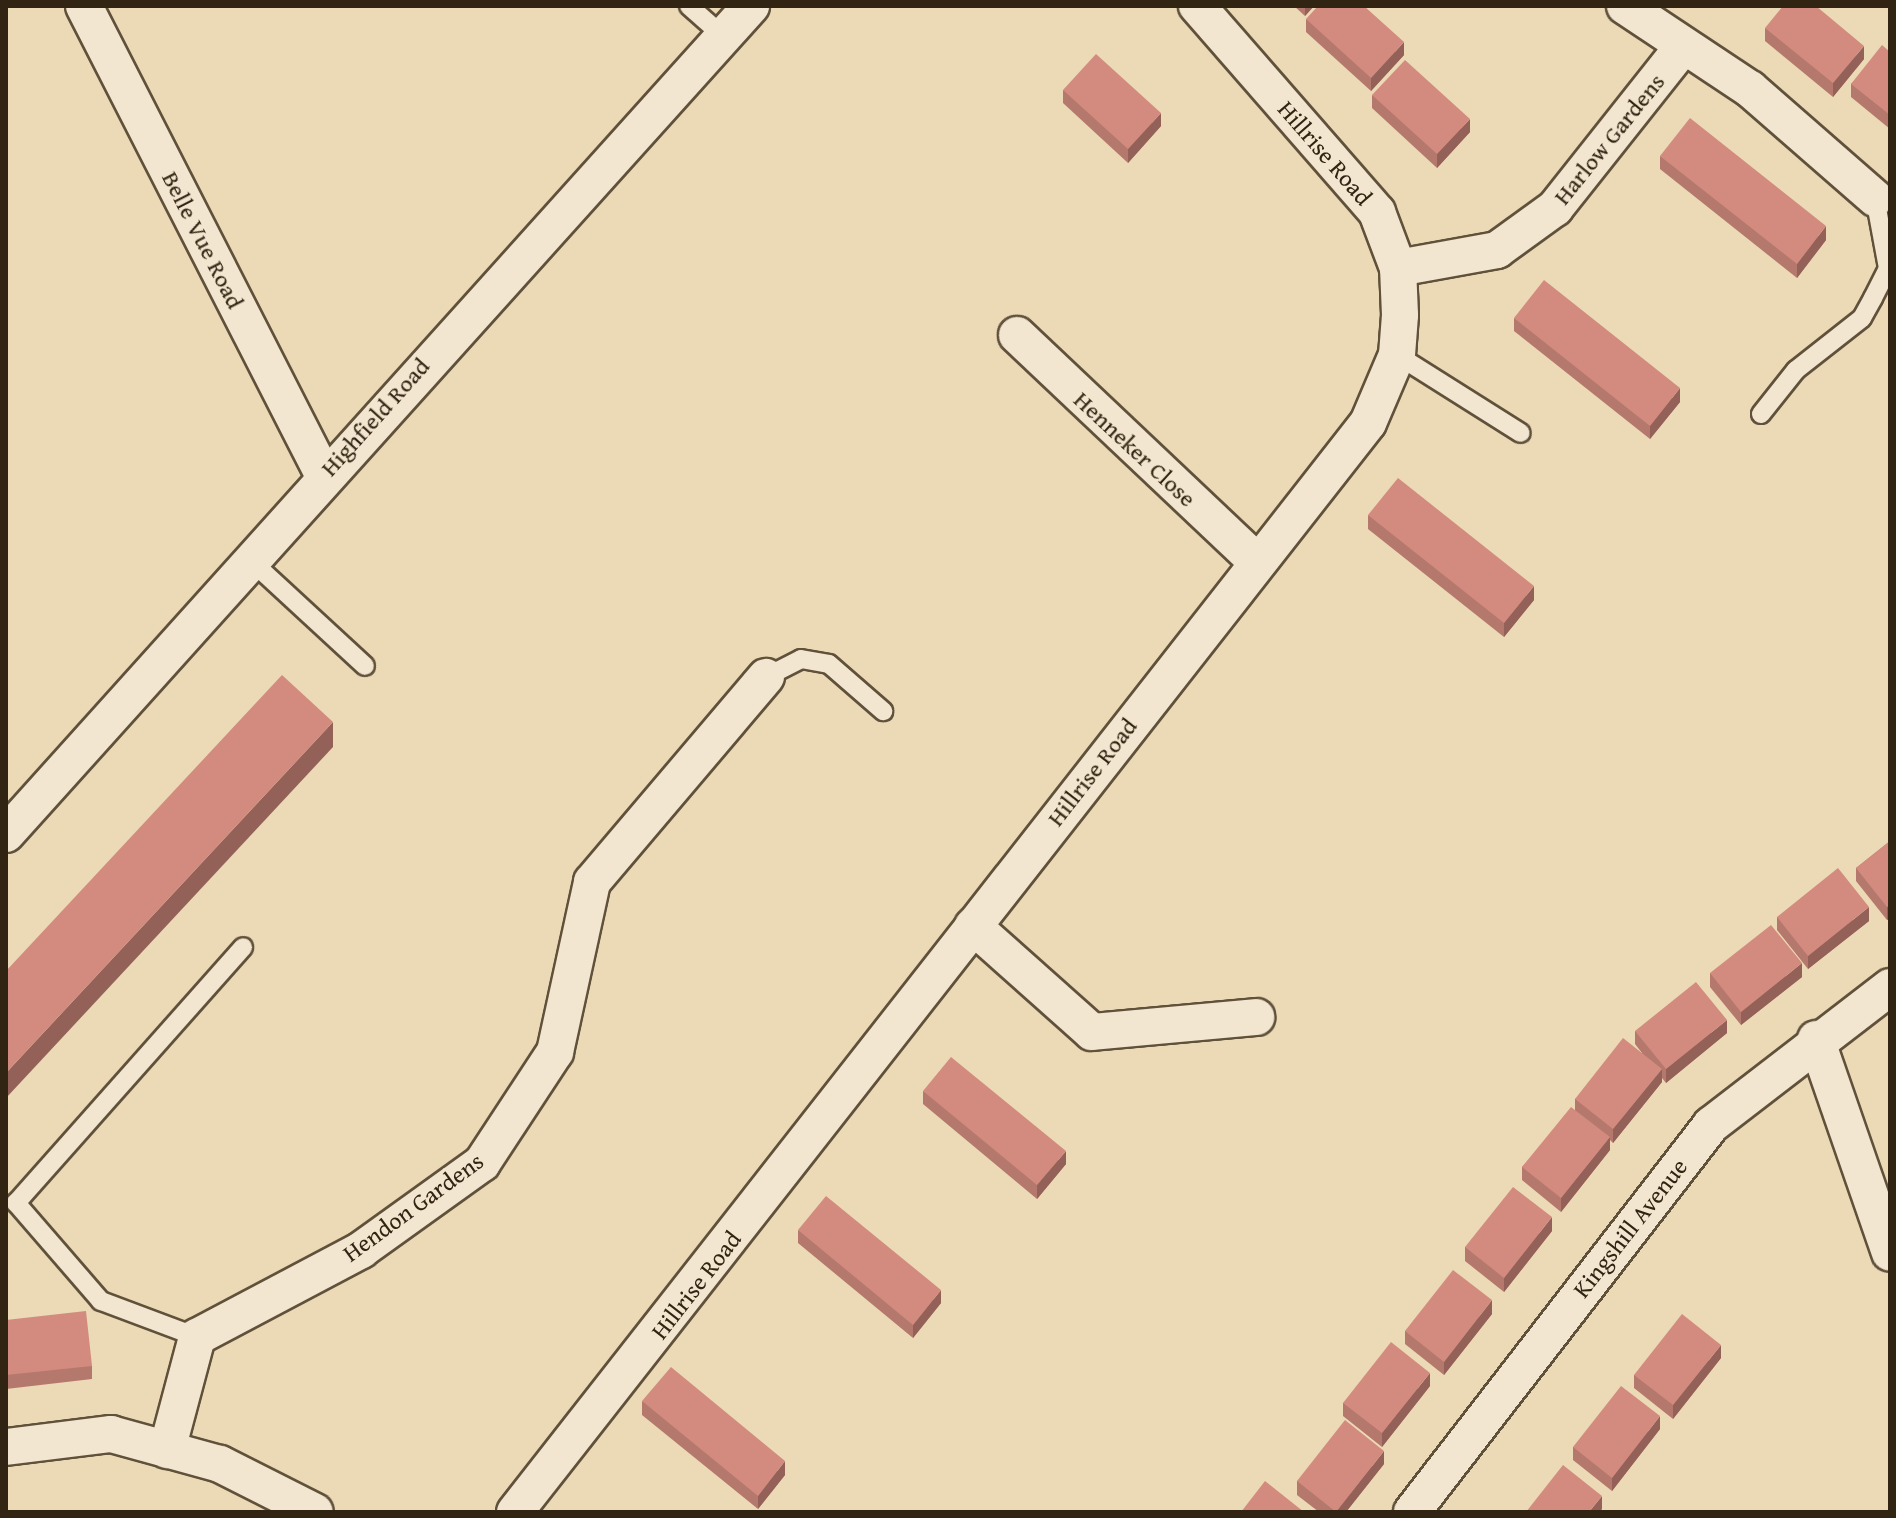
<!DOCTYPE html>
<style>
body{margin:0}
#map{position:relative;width:1896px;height:1518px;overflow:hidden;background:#ecd9b6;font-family:"Gentium Book Plus",serif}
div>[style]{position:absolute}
.roads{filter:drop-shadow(2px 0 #60513b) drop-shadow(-2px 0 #60513b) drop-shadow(0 2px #60513b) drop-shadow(0 -2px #60513b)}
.service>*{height:18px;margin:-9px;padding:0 9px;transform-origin:9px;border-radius:9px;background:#f3e6d0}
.minor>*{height:36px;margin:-18px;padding:0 18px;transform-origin:18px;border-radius:18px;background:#f3e6d0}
.wall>*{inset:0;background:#b5786c}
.shaded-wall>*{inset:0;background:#936158}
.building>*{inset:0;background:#d28b7e}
span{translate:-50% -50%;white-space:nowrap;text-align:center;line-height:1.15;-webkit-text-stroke:6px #f3e6d0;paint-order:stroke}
.street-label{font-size:24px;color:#312412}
.frame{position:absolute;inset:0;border:8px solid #312412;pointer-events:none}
</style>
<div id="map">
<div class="roads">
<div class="service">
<i style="left:689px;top:6px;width:45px;rotate:41.4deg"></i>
<i style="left:1397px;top:355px;width:146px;rotate:32.2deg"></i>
<i style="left:1761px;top:414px;width:56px;rotate:-51.5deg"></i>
<i style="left:1796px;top:370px;width:84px;rotate:-38.2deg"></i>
<i style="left:1862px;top:318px;width:23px;rotate:-61deg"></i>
<i style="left:1873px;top:298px;width:34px;rotate:-63deg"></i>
<i style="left:1888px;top:268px;width:71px;rotate:-100.5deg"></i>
<i style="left:248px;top:558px;width:159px;rotate:42.7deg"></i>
<i style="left:766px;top:677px;width:39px;rotate:-27deg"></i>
<i style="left:801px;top:659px;width:28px;rotate:10deg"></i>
<i style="left:829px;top:664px;width:72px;rotate:41deg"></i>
<i style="left:197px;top:1337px;width:103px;rotate:-159.4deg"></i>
<i style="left:101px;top:1301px;width:130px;rotate:-130.9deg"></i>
<i style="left:16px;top:1203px;width:342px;rotate:-48.4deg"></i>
</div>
<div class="minor">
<i style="left:84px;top:6px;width:525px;rotate:62.95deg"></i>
<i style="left:1625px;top:6px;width:150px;rotate:33.6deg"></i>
<i style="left:1750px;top:89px;width:166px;rotate:41.1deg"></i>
<i style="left:1398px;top:268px;width:101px;rotate:-10.3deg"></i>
<i style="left:1497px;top:250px;width:72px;rotate:-35.9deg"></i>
<i style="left:1555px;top:208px;width:204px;rotate:-51.6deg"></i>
<i style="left:1017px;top:335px;width:329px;rotate:43.4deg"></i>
<i style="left:6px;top:834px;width:1114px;rotate:-48.02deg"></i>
<i style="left:973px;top:926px;width:159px;rotate:41.7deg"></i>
<i style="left:1092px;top:1032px;width:165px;rotate:-5.2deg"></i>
<i style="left:1816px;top:1039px;width:226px;rotate:70.9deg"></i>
<i style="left:6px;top:1447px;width:106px;rotate:-7.1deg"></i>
<i style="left:111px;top:1434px;width:113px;rotate:15.4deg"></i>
<i style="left:220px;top:1464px;width:106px;rotate:26.8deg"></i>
<i style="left:167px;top:1450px;width:117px;rotate:-75.1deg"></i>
<i style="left:197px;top:1337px;width:186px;rotate:-27.9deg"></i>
<i style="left:361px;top:1250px;width:149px;rotate:-35.7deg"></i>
<i style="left:482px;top:1163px;width:133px;rotate:-56.7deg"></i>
<i style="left:555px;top:1052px;width:174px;rotate:-77.7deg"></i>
<i style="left:592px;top:882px;width:269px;rotate:-49.7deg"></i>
<i style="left:515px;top:1512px;width:1383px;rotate:-51.93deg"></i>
<i style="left:1368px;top:423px;width:74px;rotate:-66.9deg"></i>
<i style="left:1397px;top:355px;width:40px;rotate:-85.7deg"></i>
<i style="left:1400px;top:315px;width:47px;rotate:-92.4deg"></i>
<i style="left:1398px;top:268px;width:60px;rotate:-110.6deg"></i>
<i style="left:1377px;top:212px;width:274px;rotate:-131.1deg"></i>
<i style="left:1412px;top:1512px;width:489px;rotate:-52.3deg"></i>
<i style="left:1711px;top:1125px;width:226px;rotate:-37.6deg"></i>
</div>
</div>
<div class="wall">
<i style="clip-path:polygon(1294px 6px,1314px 6px,1305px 16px)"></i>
<i style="clip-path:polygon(1306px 19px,1404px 55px,1371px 91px,1306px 32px)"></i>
<i style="clip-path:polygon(1765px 28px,1864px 59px,1833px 97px,1765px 41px)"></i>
<i style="clip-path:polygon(1890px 52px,1890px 129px,1851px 97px,1851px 84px)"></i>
<i style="clip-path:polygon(1063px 90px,1161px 126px,1128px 163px,1063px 103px)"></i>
<i style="clip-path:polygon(1372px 95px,1470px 132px,1437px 168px,1372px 108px)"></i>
<i style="clip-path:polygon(1660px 156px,1826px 240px,1797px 278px,1660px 169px)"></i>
<i style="clip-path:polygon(1514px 318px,1680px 402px,1650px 439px,1514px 331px)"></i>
<i style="clip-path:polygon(1368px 515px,1534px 600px,1504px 637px,1368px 529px)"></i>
<i style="clip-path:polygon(1890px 841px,1890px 918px,1887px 920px,1856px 881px,1856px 868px)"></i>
<i style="clip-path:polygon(1777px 917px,1869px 921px,1808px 969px,1777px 930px)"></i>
<i style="clip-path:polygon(1710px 973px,1802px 977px,1741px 1025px,1710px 987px)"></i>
<i style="clip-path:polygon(1635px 1031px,1727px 1033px,1666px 1083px,1662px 1078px,1662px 1082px,1613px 1143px,1610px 1140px,1610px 1150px,1561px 1212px,1522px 1180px,1522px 1167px,1575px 1110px,1575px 1099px,1642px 1053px,1635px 1044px)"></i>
<i style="clip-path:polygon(923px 1091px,1066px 1164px,1037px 1199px,923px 1104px)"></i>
<i style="clip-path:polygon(798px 1230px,941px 1303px,913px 1338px,798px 1243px)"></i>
<i style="clip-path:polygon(1552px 1231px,1504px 1292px,1465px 1261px,1465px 1247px)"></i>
<i style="clip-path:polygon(1492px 1314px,1444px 1375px,1405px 1344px,1405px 1331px)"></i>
<i style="clip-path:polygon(6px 1320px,92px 1366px,92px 1379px,6px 1389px)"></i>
<i style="clip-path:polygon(1721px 1358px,1673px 1419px,1634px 1388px,1634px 1375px)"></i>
<i style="clip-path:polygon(1430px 1386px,1382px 1447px,1343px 1416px,1343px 1403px)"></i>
<i style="clip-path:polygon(642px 1401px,785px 1475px,758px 1509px,642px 1415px)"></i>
<i style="clip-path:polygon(1660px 1429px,1612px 1491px,1573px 1460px,1573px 1447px)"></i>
<i style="clip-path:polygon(1384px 1464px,1346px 1512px,1319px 1512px,1297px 1495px,1297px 1481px)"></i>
</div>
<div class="shaded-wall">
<i style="clip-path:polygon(1305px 6px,1314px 6px,1305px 16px)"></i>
<i style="clip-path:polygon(1404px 42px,1404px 55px,1371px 91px,1371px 78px)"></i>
<i style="clip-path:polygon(1864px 46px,1864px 59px,1833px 97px,1833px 83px)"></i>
<i style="clip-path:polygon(1161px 113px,1161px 126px,1128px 163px,1128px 149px)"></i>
<i style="clip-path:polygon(1470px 119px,1470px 132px,1437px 168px,1437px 154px)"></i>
<i style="clip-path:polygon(1826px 226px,1826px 240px,1797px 278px,1797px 264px)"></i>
<i style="clip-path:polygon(1680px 388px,1680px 402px,1650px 439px,1650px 426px)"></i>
<i style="clip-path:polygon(1534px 586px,1534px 600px,1504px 637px,1504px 623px)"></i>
<i style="clip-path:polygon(333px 722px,333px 747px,6px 1098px,6px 1073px)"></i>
<i style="clip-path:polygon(1890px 905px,1890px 918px,1887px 920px,1887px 907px)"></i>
<i style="clip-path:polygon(1869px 907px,1869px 921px,1808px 969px,1808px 956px)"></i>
<i style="clip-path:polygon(1802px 963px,1802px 977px,1741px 1025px,1741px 1012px)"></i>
<i style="clip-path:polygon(1727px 1020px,1727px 1033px,1666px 1083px,1666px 1069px)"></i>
<i style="clip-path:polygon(1662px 1069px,1662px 1082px,1613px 1143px,1613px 1129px)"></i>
<i style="clip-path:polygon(1610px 1137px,1610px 1150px,1561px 1212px,1561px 1198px)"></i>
<i style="clip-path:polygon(1066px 1151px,1066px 1164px,1037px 1199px,1037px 1185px)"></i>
<i style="clip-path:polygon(1552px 1217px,1552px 1231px,1504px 1292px,1504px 1278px)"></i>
<i style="clip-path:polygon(941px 1290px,941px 1303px,913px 1338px,913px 1325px)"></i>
<i style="clip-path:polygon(1492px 1300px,1492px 1314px,1444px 1375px,1444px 1362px)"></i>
<i style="clip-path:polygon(1721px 1345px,1721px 1358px,1673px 1419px,1673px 1405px)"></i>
<i style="clip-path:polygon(1430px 1373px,1430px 1386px,1382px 1447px,1382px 1433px)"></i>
<i style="clip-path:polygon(1660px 1416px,1660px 1429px,1612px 1491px,1612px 1478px)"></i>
<i style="clip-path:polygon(1384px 1451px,1384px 1464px,1346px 1512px,1336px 1512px)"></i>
<i style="clip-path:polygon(785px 1461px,785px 1475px,758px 1509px,758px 1496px)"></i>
<i style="clip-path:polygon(1602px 1496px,1602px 1509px,1600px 1512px,1589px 1512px)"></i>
</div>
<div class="building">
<i style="clip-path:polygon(1318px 6px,1364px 6px,1404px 42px,1371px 78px,1306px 19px)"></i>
<i style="clip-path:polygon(1783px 6px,1816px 6px,1864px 46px,1833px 83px,1765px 28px)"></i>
<i style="clip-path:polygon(1882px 45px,1890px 52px,1890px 115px,1851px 84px)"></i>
<i style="clip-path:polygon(1096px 54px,1161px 113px,1128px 149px,1063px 90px)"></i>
<i style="clip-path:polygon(1405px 60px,1470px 119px,1437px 154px,1372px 95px)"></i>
<i style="clip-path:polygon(1690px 118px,1826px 226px,1797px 264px,1660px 156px)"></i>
<i style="clip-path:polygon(1544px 280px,1680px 388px,1650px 426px,1514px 318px)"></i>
<i style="clip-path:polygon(1398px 478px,1534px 586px,1504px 623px,1368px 515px)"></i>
<i style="clip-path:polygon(282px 675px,333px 722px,6px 1073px,6px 971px)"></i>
<i style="clip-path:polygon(1890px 841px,1890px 905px,1887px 907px,1856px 868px)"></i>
<i style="clip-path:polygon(1838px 868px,1869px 907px,1808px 956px,1777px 917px)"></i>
<i style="clip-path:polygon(1771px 925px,1802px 963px,1741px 1012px,1710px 973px)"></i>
<i style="clip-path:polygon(1696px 982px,1727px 1020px,1666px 1069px,1635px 1031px)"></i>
<i style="clip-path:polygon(1623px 1038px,1662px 1069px,1613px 1129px,1575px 1099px)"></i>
<i style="clip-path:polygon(951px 1057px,1066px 1151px,1037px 1185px,923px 1091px)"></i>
<i style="clip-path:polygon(1571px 1107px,1610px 1137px,1561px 1198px,1522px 1167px)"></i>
<i style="clip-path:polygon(1513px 1187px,1552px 1217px,1504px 1278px,1465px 1247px)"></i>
<i style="clip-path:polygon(826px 1196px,941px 1290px,913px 1325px,798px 1230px)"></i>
<i style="clip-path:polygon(1453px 1270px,1492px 1300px,1444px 1362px,1405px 1331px)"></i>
<i style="clip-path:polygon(86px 1311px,92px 1366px,6px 1375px,6px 1320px)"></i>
<i style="clip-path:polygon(1682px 1314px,1721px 1345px,1673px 1405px,1634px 1375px)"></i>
<i style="clip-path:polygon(1391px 1342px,1430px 1373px,1382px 1433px,1343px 1403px)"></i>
<i style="clip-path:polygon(671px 1367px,785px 1461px,758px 1496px,642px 1401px)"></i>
<i style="clip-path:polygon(1621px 1386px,1660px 1416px,1612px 1478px,1573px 1447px)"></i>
<i style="clip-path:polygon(1345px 1420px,1384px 1451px,1336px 1512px,1297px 1481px)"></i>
<i style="clip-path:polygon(1563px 1465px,1602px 1496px,1589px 1512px,1526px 1512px)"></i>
<i style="clip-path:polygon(1265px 1481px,1304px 1512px,1241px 1512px)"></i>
</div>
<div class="street-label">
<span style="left:1609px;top:139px;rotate:-51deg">Harlow Gardens</span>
<span style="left:1325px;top:153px;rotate:49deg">Hillrise Road</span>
<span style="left:203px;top:240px;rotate:63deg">Belle Vue Road</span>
<span style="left:375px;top:417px;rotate:-48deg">Highfield Road</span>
<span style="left:1135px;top:449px;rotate:43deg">Henneker Close</span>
<span style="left:1092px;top:772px;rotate:-52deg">Hillrise Road</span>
<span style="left:413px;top:1207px;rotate:-36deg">Hendon Gardens</span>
<span style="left:1630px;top:1228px;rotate:-52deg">Kingshill Avenue</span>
<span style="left:696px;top:1285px;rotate:-52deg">Hillrise Road</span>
</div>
<div class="frame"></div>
</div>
